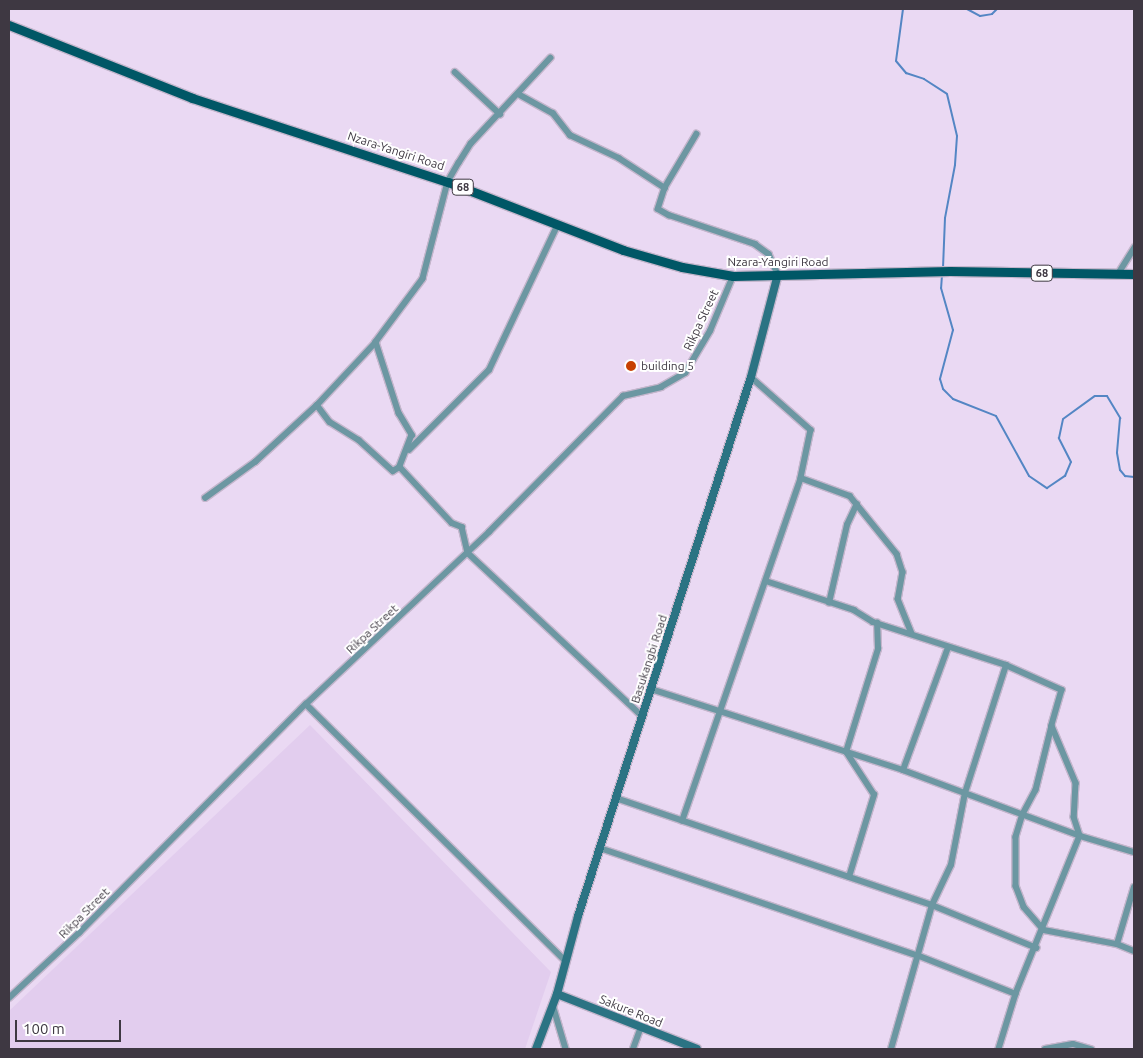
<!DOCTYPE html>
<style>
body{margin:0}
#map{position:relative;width:1143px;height:1058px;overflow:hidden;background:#ead9f3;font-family:Ubuntu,sans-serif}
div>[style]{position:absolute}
.built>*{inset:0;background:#e2cdee}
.stream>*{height:2px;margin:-1px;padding:0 1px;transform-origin:1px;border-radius:1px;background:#5486c4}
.roads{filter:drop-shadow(1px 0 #c4b6cc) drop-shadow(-1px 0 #c4b6cc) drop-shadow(0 1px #c4b6cc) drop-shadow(0 -1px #c4b6cc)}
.street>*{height:5.5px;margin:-2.75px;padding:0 2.75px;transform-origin:2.75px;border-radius:2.75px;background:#6c97a2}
.secondary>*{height:8px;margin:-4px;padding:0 4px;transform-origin:4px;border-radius:4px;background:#2b7383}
.primary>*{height:9px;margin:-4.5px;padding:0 4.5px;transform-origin:4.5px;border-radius:4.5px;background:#005766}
.dots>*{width:14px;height:14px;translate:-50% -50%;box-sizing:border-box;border:2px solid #fff;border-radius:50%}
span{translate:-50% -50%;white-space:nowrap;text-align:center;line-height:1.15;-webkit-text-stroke:4px #fff;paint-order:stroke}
.shield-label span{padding:1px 4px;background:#fff;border:1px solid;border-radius:4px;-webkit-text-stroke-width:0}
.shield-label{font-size:11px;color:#3e3842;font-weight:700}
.street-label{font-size:12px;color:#3e3842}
.poi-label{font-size:12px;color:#3e3842}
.left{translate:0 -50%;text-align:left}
.frame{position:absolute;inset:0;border:10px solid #3e3842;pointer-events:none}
.scale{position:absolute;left:15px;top:1020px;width:106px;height:22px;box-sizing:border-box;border:2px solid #3e3842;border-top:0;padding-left:6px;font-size:15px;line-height:18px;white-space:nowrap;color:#3e3842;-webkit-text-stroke:4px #fff;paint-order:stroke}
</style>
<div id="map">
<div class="built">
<i style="clip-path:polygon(310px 725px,551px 972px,525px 1049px,9px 1049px,9px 1011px)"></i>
</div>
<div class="stream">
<i style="left:903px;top:9px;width:52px;rotate:97.7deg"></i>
<i style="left:896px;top:61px;width:16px;rotate:50deg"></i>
<i style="left:906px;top:73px;width:19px;rotate:18deg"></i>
<i style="left:924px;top:79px;width:27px;rotate:33deg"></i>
<i style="left:947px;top:94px;width:43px;rotate:76.6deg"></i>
<i style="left:957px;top:136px;width:29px;rotate:94deg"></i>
<i style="left:955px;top:165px;width:54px;rotate:100.7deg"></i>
<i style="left:945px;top:218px;width:50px;rotate:92.3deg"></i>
<i style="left:967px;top:9px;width:15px;rotate:28deg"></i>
<i style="left:980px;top:16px;width:12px;rotate:-9deg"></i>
<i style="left:992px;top:14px;width:7px;rotate:-45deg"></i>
<i style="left:942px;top:275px;width:13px;rotate:94deg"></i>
<i style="left:941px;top:288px;width:44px;rotate:74.1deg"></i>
<i style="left:953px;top:330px;width:51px;rotate:104.9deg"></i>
<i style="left:940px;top:379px;width:10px;rotate:73deg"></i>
<i style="left:943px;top:389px;width:14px;rotate:45deg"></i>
<i style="left:953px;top:399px;width:46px;rotate:21.6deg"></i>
<i style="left:996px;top:416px;width:68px;rotate:61.2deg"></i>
<i style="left:1029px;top:476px;width:22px;rotate:34deg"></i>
<i style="left:1047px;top:488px;width:22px;rotate:-34deg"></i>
<i style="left:1065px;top:476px;width:15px;rotate:-67deg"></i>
<i style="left:1071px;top:462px;width:27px;rotate:-117deg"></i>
<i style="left:1059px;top:438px;width:19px;rotate:-78deg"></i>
<i style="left:1063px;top:419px;width:39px;rotate:-36deg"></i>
<i style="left:1095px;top:396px;width:12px"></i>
<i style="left:1107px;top:396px;width:26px;rotate:59deg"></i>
<i style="left:1120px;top:418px;width:35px;rotate:95deg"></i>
<i style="left:1117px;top:453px;width:17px;rotate:80deg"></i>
<i style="left:1120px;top:470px;width:8px;rotate:50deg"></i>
<i style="left:1125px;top:476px;width:9px;rotate:6deg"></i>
</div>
<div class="roads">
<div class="street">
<i style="left:551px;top:58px;width:117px;rotate:132.9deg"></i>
<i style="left:471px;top:144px;width:22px;rotate:122deg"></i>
<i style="left:459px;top:163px;width:22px;rotate:120deg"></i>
<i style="left:448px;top:182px;width:100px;rotate:104.5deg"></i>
<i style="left:423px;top:279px;width:79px;rotate:126.7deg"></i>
<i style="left:376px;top:342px;width:75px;rotate:72.1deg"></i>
<i style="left:399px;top:413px;width:26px;rotate:59deg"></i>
<i style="left:412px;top:435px;width:34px;rotate:111deg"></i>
<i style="left:400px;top:467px;width:76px;rotate:47.1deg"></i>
<i style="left:452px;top:523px;width:11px;rotate:22deg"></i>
<i style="left:462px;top:527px;width:27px;rotate:77deg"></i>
<i style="left:468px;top:553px;width:238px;rotate:43.1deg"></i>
<i style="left:455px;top:72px;width:62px;rotate:43deg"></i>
<i style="left:520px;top:95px;width:38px;rotate:29deg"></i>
<i style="left:553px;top:113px;width:28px;rotate:52deg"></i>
<i style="left:570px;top:135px;width:54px;rotate:25.1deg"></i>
<i style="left:619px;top:158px;width:55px;rotate:33.1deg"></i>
<i style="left:697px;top:134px;width:63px;rotate:120.7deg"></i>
<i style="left:665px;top:188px;width:22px;rotate:108deg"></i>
<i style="left:658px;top:209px;width:13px;rotate:29deg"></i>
<i style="left:669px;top:215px;width:91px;rotate:18.6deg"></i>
<i style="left:755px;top:244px;width:17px;rotate:36deg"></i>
<i style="left:769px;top:254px;width:22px;rotate:66deg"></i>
<i style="left:1118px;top:274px;width:31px;rotate:-58deg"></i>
<i style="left:751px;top:377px;width:80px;rotate:41.5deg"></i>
<i style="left:811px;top:430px;width:49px;rotate:101.8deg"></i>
<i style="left:801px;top:478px;width:52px;rotate:20.2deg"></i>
<i style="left:850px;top:496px;width:75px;rotate:51deg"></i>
<i style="left:897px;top:554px;width:19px;rotate:72deg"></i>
<i style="left:903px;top:572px;width:27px;rotate:100deg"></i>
<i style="left:898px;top:599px;width:37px;rotate:68deg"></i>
<i style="left:317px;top:405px;width:21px;rotate:53deg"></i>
<i style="left:330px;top:422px;width:34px;rotate:32deg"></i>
<i style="left:359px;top:440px;width:46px;rotate:42.4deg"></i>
<i style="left:393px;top:471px;width:8px;rotate:-30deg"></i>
<i style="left:409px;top:450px;width:113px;rotate:-45deg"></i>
<i style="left:489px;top:370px;width:161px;rotate:-64.7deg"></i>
<i style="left:205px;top:498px;width:62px;rotate:-35.8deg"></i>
<i style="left:255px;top:462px;width:84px;rotate:-42.6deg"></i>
<i style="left:317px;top:405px;width:86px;rotate:-46.9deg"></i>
<i style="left:766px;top:581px;width:93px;rotate:18.2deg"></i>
<i style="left:854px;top:610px;width:22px;rotate:32deg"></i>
<i style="left:873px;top:622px;width:140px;rotate:17.9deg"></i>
<i style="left:1006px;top:665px;width:61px;rotate:24.1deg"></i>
<i style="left:1062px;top:690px;width:37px;rotate:106deg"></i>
<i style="left:1052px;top:726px;width:62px;rotate:67.2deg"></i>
<i style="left:1076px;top:783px;width:34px;rotate:93deg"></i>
<i style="left:1074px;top:817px;width:20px;rotate:72deg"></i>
<i style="left:1080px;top:836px;width:170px;rotate:112.1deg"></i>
<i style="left:1016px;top:994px;width:58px;rotate:107.2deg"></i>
<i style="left:829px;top:603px;width:80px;rotate:-77deg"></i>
<i style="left:847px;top:525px;width:23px;rotate:-65deg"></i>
<i style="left:651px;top:689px;width:265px;rotate:17.8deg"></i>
<i style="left:903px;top:770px;width:189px;rotate:20.4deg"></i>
<i style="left:1080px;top:836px;width:56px;rotate:16.5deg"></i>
<i style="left:306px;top:704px;width:366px;rotate:44.7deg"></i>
<i style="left:1052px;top:726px;width:66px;rotate:104deg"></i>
<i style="left:1036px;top:790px;width:27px;rotate:118deg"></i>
<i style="left:1023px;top:814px;width:24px;rotate:107deg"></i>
<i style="left:1016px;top:837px;width:49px;rotate:90deg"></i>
<i style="left:1016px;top:886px;width:22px;rotate:69deg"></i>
<i style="left:1024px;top:907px;width:30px;rotate:49deg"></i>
<i style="left:1044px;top:930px;width:74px;rotate:10.9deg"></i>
<i style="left:1117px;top:944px;width:18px;rotate:22deg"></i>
<i style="left:903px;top:770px;width:130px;rotate:-69.8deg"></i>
<i style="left:616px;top:798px;width:334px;rotate:18.7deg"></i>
<i style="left:932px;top:905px;width:113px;rotate:22.3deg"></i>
<i style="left:682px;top:821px;width:363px;rotate:-70.9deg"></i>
<i style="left:600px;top:848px;width:335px;rotate:18.7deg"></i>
<i style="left:917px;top:955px;width:106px;rotate:21.5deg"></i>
<i style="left:849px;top:877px;width:86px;rotate:-73deg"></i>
<i style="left:874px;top:795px;width:51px;rotate:-123.1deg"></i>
<i style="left:846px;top:752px;width:108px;rotate:-72.7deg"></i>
<i style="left:878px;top:649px;width:26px;rotate:-92deg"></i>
<i style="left:1117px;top:944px;width:59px;rotate:-73.4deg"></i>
<i style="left:9px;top:998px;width:96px;rotate:-42.9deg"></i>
<i style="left:79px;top:933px;width:322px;rotate:-45.3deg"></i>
<i style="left:306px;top:704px;width:251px;rotate:-43.2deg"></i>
<i style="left:489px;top:532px;width:191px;rotate:-45.4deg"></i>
<i style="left:623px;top:396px;width:39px;rotate:-13deg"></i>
<i style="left:661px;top:387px;width:28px;rotate:-30deg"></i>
<i style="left:685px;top:373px;width:49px;rotate:-59.2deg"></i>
<i style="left:710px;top:331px;width:60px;rotate:-67.3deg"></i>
<i style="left:553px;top:1005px;width:46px;rotate:73.5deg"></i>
<i style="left:633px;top:1049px;width:23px;rotate:-70deg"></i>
<i style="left:891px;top:1049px;width:150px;rotate:-74.1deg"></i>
<i style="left:932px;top:905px;width:44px;rotate:-64.6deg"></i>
<i style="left:951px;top:865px;width:73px;rotate:-79deg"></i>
<i style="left:965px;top:793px;width:134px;rotate:-72.2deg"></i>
<i style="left:1045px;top:1049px;width:28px;rotate:-10deg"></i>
<i style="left:1073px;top:1044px;width:19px;rotate:16deg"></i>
</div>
<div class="secondary">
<i style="left:557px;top:994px;width:150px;rotate:21.4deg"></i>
<i style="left:536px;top:1049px;width:59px;rotate:-69.1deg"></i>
<i style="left:557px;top:994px;width:81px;rotate:-74.9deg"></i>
<i style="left:578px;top:916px;width:566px;rotate:-72.21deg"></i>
<i style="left:751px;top:377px;width:106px;rotate:-75.3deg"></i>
</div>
<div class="primary">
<i style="left:9px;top:25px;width:197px;rotate:21.7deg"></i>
<i style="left:192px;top:98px;width:269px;rotate:18.2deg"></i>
<i style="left:448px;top:182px;width:188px;rotate:21.2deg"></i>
<i style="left:623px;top:250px;width:61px;rotate:16.1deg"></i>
<i style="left:682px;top:267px;width:52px;rotate:10deg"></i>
<i style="left:733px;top:276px;width:217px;rotate:-1.3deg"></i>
<i style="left:950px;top:271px;width:184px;rotate:0.9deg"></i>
</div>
</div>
<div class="dots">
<i style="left:631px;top:366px;background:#c74002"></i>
</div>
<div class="shield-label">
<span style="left:463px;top:187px">68</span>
<span style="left:1042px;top:273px">68</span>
</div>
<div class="street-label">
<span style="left:396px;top:151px;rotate:18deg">Nzara-Yangiri Road</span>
<span style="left:778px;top:262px">Nzara-Yangiri Road</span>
<span style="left:701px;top:320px;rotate:-65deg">Rikpa Street</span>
<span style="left:372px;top:629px;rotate:-43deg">Rikpa Street</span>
<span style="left:649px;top:659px;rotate:-72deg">Basukangbi Road</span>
<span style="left:84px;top:913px;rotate:-45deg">Rikpa Street</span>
<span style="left:631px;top:1011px;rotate:22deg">Sakure Road</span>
</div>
<div class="poi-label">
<span class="left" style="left:641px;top:366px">building 5</span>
</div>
<div class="frame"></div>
<div class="scale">100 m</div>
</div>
